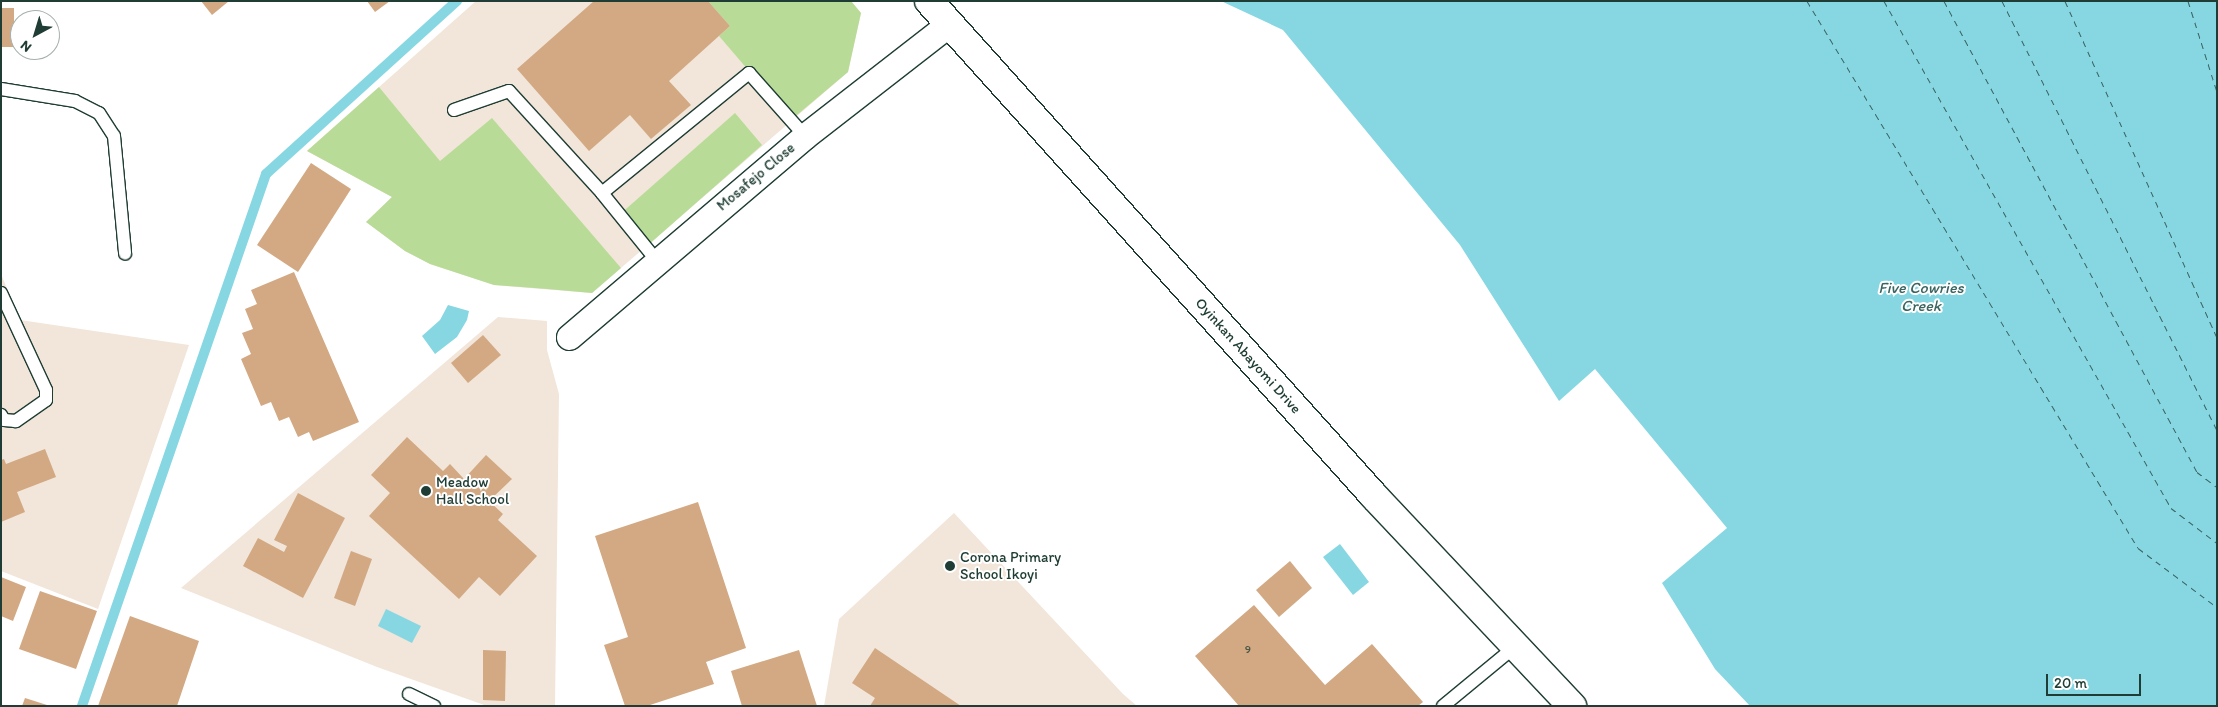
<!DOCTYPE html>
<style>
body{margin:0}
#map{position:relative;width:2218px;height:707px;overflow:hidden;background:#fff;font-family:Itim,sans-serif}
div>[style]{position:absolute}
.built>*{inset:0;background:#f2e5da}
.green>*{inset:0;background:#b8dc97}
.water>*{inset:0;background:#87d7e3}
.stream>*{height:10px;margin:-5px;padding:0 5px;transform-origin:5px;border-radius:5px;background:#87d7e3}
.ferry>*{height:1px;margin-top:-0.5px;transform-origin:0;background:repeating-linear-gradient(90deg,#396460 0 6px,transparent 0 11px)}
.building>*{inset:0;background:#d2a983}
.roads{filter:drop-shadow(1px 0 #1f3d34) drop-shadow(-1px 0 #1f3d34) drop-shadow(0 1px #1f3d34) drop-shadow(0 -1px #1f3d34)}
.service>*{height:12px;margin:-6px;padding:0 6px;transform-origin:6px;border-radius:6px;background:#fff}
.minor>*{height:25px;margin:-12.5px;padding:0 12.5px;transform-origin:12.5px;border-radius:12.5px;background:#fff}
.tertiary>*{height:28px;margin:-14px;padding:0 14px;transform-origin:14px;border-radius:14px;background:#fff}
.dots>*{width:14px;height:14px;translate:-50% -50%;box-sizing:border-box;border:2px solid #fff;border-radius:50%}
span{translate:-50% -50%;white-space:nowrap;text-align:center;line-height:1.15;-webkit-text-stroke:4px #fff;paint-order:stroke}
.number-label{font-size:12px;color:#4c5848}
.number-label span{-webkit-text-stroke-width:0}
.street-label{font-size:15px;color:#1f3d34}
.poi-label{font-size:15px;color:#1f3d34}
.left{translate:0 -50%;text-align:left}
.water-label{font-size:16px;color:#396460;font-style:italic}
.frame{position:absolute;inset:0;border:2px solid #1f3d34;pointer-events:none}
.north{position:absolute;left:10px;top:10px;width:50px;height:50px;box-sizing:border-box;background:#fff;border:1px solid #a5b1ae;border-radius:50%;rotate:219deg;font-size:14px;font-weight:700;line-height:20px;text-align:center;color:#1f3d34}
.north::after{content:'';display:block;margin:auto;width:18px;height:22px;background:#1f3d34;clip-path:polygon(50% 0,100% 100%,50% 72%,0 100%)}
.scale{position:absolute;left:2046px;top:674px;width:95px;height:22px;box-sizing:border-box;border:2px solid #1f3d34;border-top:0;padding-left:6px;font-size:15px;line-height:18px;white-space:nowrap;color:#1f3d34;-webkit-text-stroke:4px #fff;paint-order:stroke}
</style>
<div id="map">
<div class="built">
<i style="clip-path:polygon(476px 1px,851px 1px,861px 13px,848px 72px,592px 293px,494px 285px,430px 264px,405px 251px,366px 222px,392px 197px,307px 151px)"></i>
<i style="clip-path:polygon(1px 274px,20px 320px,189px 345px,98px 609px,1px 571px)"></i>
<i style="clip-path:polygon(498px 317px,547px 321px,547px 350px,559px 394px,555px 706px,487px 706px,377px 667px,181px 588px)"></i>
<i style="clip-path:polygon(954px 513px,1123px 694px,1137px 706px,824px 706px,839px 619px)"></i>
</div>
<div class="green">
<i style="clip-path:polygon(708px 1px,851px 1px,861px 13px,848px 72px,791px 120px,719px 36px,730px 26px)"></i>
<i style="clip-path:polygon(379px 87px,440px 161px,492px 118px,621px 268px,592px 293px,547px 289px,494px 285px,430px 264px,405px 251px,366px 222px,392px 197px,307px 151px)"></i>
<i style="clip-path:polygon(735px 113px,762px 145px,646px 247px,618px 216px)"></i>
</div>
<div class="water">
<i style="clip-path:polygon(1221px 1px,2217px 1px,2217px 706px,1750px 706px,1715px 669px,1662px 583px,1727px 528px,1595px 369px,1559px 401px,1460px 245px,1283px 30px)"></i>
<i style="clip-path:polygon(448px 305px,469px 311px,467px 320px,457px 337px,435px 354px,422px 336px,440px 320px)"></i>
<i style="clip-path:polygon(1340px 544px,1369px 582px,1353px 595px,1323px 557px)"></i>
<i style="clip-path:polygon(386px 609px,421px 626px,412px 643px,378px 626px)"></i>
</div>
<div class="stream">
<i style="left:82px;top:706px;width:563px;rotate:-70.92deg"></i>
<i style="left:266px;top:174px;width:258px;rotate:-42.2deg"></i>
</div>
<div class="ferry">
<i style="left:1807px;top:1px;width:639px;rotate:58.82deg"></i>
<i style="left:2138px;top:548px;width:99px;rotate:36.8deg"></i>
<i style="left:1884px;top:1px;width:583px;rotate:60.49deg"></i>
<i style="left:2171px;top:508px;width:58px;rotate:37.3deg"></i>
<i style="left:1944px;top:1px;width:535px;rotate:61.76deg"></i>
<i style="left:2197px;top:472px;width:25px;rotate:37deg"></i>
<i style="left:2002px;top:1px;width:481px;rotate:63.4deg"></i>
<i style="left:2065px;top:1px;width:369px;rotate:65.7deg"></i>
<i style="left:2188px;top:1px;width:96px;rotate:72.3deg"></i>
</div>
<div class="building">
<i style="clip-path:polygon(201px 1px,229px 1px,212px 15px)"></i>
<i style="clip-path:polygon(367px 1px,390px 1px,375px 12px)"></i>
<i style="clip-path:polygon(594px 1px,708px 1px,730px 26px,669px 81px,691px 105px,651px 139px,630px 115px,589px 151px,517px 69px)"></i>
<i style="clip-path:polygon(1px 8px,14px 8px,14px 47px,1px 47px)"></i>
<i style="clip-path:polygon(311px 163px,351px 189px,298px 272px,257px 245px)"></i>
<i style="clip-path:polygon(294px 272px,359px 422px,313px 441px,309px 432px,298px 437px,289px 417px,279px 421px,271px 402px,261px 406px,241px 359px,251px 354px,242px 333px,253px 329px,245px 309px,257px 304px,251px 290px)"></i>
<i style="clip-path:polygon(483px 335px,501px 355px,468px 383px,451px 363px)"></i>
<i style="clip-path:polygon(407px 437px,443px 471px,450px 464px,464px 479px,486px 455px,512px 479px,489px 501px,503px 514px,498px 520px,537px 556px,500px 596px,479px 577px,459px 599px,369px 516px,390px 493px,371px 475px)"></i>
<i style="clip-path:polygon(45px 449px,56px 477px,17px 492px,25px 512px,1px 522px,1px 460px,4px 459px,6px 464px)"></i>
<i style="clip-path:polygon(298px 493px,345px 518px,303px 598px,243px 566px,258px 538px,284px 552px,287px 546px,274px 540px)"></i>
<i style="clip-path:polygon(698px 502px,746px 648px,706px 662px,714px 684px,647px 706px,625px 706px,604px 645px,628px 637px,595px 536px)"></i>
<i style="clip-path:polygon(351px 551px,372px 559px,355px 606px,334px 598px)"></i>
<i style="clip-path:polygon(1290px 561px,1312px 588px,1279px 617px,1256px 590px)"></i>
<i style="clip-path:polygon(1px 577px,26px 587px,13px 621px,1px 616px)"></i>
<i style="clip-path:polygon(40px 591px,97px 611px,76px 669px,19px 649px)"></i>
<i style="clip-path:polygon(1254px 605px,1325px 685px,1372px 644px,1423px 702px,1418px 706px,1239px 706px,1195px 656px)"></i>
<i style="clip-path:polygon(130px 616px,199px 641px,177px 706px,98px 706px)"></i>
<i style="clip-path:polygon(875px 648px,961px 706px,870px 706px,875px 698px,852px 683px)"></i>
<i style="clip-path:polygon(483px 650px,506px 651px,505px 701px,483px 700px)"></i>
<i style="clip-path:polygon(799px 650px,817px 706px,742px 706px,731px 671px)"></i>
<i style="clip-path:polygon(25px 698px,47px 705px,47px 706px,22px 706px)"></i>
</div>
<div class="roads">
<div class="service">
<i style="left:1px;top:89px;width:75px;rotate:9.2deg"></i>
<i style="left:75px;top:101px;width:27px;rotate:27deg"></i>
<i style="left:99px;top:113px;width:27px;rotate:57deg"></i>
<i style="left:114px;top:136px;width:118px;rotate:84.6deg"></i>
<i style="left:454px;top:110px;width:58px;rotate:-19.1deg"></i>
<i style="left:509px;top:91px;width:138px;rotate:47.6deg"></i>
<i style="left:657px;top:261px;width:87px;rotate:-129deg"></i>
<i style="left:602px;top:193px;width:190px;rotate:-39.2deg"></i>
<i style="left:749px;top:73px;width:84px;rotate:48.4deg"></i>
<i style="left:1px;top:293px;width:107px;rotate:65.1deg"></i>
<i style="left:46px;top:390px;width:10px;rotate:90deg"></i>
<i style="left:46px;top:400px;width:37px;rotate:145deg"></i>
<i style="left:16px;top:421px;width:12px;rotate:-175deg"></i>
<i style="left:4px;top:420px;width:6px;rotate:-121deg"></i>
<i style="left:409px;top:694px;width:28px;rotate:26deg"></i>
<i style="left:1443px;top:706px;width:96px;rotate:-39.5deg"></i>
</div>
<div class="minor">
<i style="left:569px;top:337px;width:310px;rotate:-40.4deg"></i>
<i style="left:805px;top:136px;width:182px;rotate:-37.9deg"></i>
</div>
<div class="tertiary">
<i style="left:929px;top:1px;width:666px;rotate:48.04deg"></i>
<i style="left:1374px;top:496px;width:289px;rotate:46.7deg"></i>
</div>
</div>
<div class="dots">
<i style="left:426px;top:491px;background:#1f3d34"></i>
<i style="left:950px;top:566px;background:#1f3d34"></i>
</div>
<div class="number-label">
<span style="left:1248px;top:650px">9</span>
</div>
<div class="street-label">
<span style="left:756px;top:177px;rotate:-40deg">Mosafejo Close</span>
<span style="left:1248px;top:356px;rotate:48deg">Oyinkan Abayomi Drive</span>
</div>
<div class="poi-label">
<span class="left" style="left:436px;top:491px">Meadow<br>Hall School</span>
<span class="left" style="left:960px;top:566px">Corona Primary<br>School Ikoyi</span>
</div>
<div class="water-label">
<span style="left:1921px;top:297px">Five Cowries<br>Creek</span>
</div>
<div class="frame"></div>
<div class="north">N</div>
<div class="scale">20 m</div>
</div>
